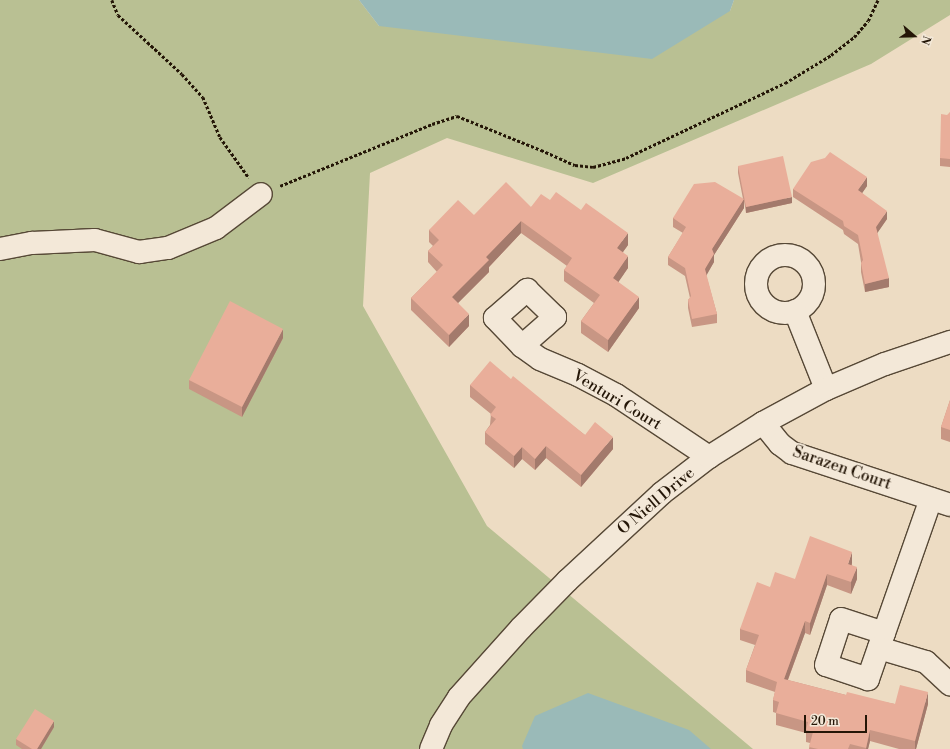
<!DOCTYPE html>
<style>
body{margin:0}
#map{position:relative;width:950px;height:749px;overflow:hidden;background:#eddcc3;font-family:"Libre Bodoni",serif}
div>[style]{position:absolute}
.green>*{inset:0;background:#b9c093}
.water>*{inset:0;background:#9abab8}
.path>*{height:2.5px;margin-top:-1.25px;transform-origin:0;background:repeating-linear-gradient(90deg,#241607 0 3px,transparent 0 5px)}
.roads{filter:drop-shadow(1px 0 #564836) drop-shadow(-1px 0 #564836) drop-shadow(0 1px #564836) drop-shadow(0 -1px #564836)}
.minor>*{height:22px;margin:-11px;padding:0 11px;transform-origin:11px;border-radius:11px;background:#f3e8d8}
.minor>.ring{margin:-11px;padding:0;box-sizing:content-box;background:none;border:22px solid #f3e8d8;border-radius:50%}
.wall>*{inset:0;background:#c89684}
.shaded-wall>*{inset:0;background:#a37a6c}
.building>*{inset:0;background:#e9ae9a}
span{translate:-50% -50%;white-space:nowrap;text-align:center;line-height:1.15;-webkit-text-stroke:3.5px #f3e8d8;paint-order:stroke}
.street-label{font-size:16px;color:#241607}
.north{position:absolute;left:894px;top:16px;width:40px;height:40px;-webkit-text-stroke:3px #f3e8d8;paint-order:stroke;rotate:110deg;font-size:11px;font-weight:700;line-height:16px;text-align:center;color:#241607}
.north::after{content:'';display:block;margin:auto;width:14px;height:18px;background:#241607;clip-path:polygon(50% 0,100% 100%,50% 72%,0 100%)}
.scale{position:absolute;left:804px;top:715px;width:63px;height:18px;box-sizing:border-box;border:2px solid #241607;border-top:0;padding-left:5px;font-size:12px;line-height:14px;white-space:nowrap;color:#241607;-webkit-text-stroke:3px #f3e8d8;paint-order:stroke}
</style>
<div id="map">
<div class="green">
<i style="clip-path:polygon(0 0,359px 0,379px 26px,730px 11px,734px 0,950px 0,950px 15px,871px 64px,593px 183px,447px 138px,370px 173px,363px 306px,487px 526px,753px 749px,0 749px)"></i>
</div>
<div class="water">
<i style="clip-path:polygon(359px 0,734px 0,730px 11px,652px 59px,379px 26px)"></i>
<i style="clip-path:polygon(588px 693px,689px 730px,711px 749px,523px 749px,522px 746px,535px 716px)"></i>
</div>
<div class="path">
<i style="left:112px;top:0;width:16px;rotate:68deg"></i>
<i style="left:118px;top:15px;width:87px;rotate:42.7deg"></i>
<i style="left:182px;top:74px;width:31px;rotate:48deg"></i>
<i style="left:203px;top:97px;width:43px;rotate:67deg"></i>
<i style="left:220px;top:137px;width:50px;rotate:54.7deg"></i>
<i style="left:280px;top:186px;width:164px;rotate:-22.2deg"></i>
<i style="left:432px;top:124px;width:26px;rotate:-18deg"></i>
<i style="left:457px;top:116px;width:91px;rotate:22deg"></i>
<i style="left:541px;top:150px;width:37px;rotate:24deg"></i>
<i style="left:575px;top:165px;width:18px;rotate:6deg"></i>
<i style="left:593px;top:167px;width:34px;rotate:-15deg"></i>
<i style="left:626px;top:158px;width:176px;rotate:-25.3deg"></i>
<i style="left:785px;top:83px;width:54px;rotate:-31.3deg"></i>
<i style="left:831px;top:55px;width:29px;rotate:-38deg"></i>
<i style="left:854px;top:37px;width:21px;rotate:-49deg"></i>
<i style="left:868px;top:21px;width:23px;rotate:-65deg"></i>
</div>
<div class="roads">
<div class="minor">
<i style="left:0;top:249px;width:33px;rotate:-11deg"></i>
<i style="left:32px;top:243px;width:63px;rotate:-2.7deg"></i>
<i style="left:95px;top:240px;width:46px;rotate:15.3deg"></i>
<i style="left:139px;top:252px;width:29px;rotate:-8deg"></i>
<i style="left:168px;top:248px;width:52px;rotate:-22.6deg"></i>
<i style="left:216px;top:228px;width:56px;rotate:-37.1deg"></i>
<i class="ring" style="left:756px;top:255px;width:36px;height:36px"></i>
<i style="left:527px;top:290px;width:39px;rotate:44deg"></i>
<i style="left:555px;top:317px;width:44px;rotate:138.7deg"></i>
<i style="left:522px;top:346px;width:39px;rotate:-134deg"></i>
<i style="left:495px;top:318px;width:43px;rotate:-41.2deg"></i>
<i style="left:795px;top:311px;width:84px;rotate:68.3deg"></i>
<i style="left:522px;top:346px;width:22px;rotate:36deg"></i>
<i style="left:540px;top:359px;width:41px;rotate:22.8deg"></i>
<i style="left:578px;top:375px;width:43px;rotate:27.8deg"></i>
<i style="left:616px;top:395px;width:112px;rotate:33.7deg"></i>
<i style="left:763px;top:423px;width:27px;rotate:51deg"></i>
<i style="left:780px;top:444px;width:15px;rotate:37deg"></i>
<i style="left:792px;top:453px;width:166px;rotate:18.2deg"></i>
<i style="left:841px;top:619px;width:45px;rotate:18deg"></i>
<i style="left:884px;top:633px;width:49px;rotate:109.2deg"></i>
<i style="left:868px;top:679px;width:44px;rotate:-161.6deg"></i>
<i style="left:826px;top:665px;width:48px;rotate:-71.9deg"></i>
<i style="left:884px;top:633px;width:142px;rotate:-70.7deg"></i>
<i style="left:879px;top:648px;width:49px;rotate:16.6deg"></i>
<i style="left:926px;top:662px;width:33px;rotate:43deg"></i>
<i style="left:431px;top:749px;width:26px;rotate:-67deg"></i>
<i style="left:441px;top:725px;width:33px;rotate:-57deg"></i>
<i style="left:459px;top:697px;width:93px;rotate:-48.1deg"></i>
<i style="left:521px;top:628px;width:66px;rotate:-45.6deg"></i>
<i style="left:567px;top:581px;width:129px;rotate:-42.8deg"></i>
<i style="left:662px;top:493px;width:59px;rotate:-37.5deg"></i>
<i style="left:709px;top:457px;width:64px;rotate:-32.2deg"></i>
<i style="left:763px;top:423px;width:72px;rotate:-28.4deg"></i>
<i style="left:826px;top:389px;width:64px;rotate:-23deg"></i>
<i style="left:885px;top:364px;width:69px;rotate:-18.7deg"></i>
</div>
</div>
<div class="wall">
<i style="clip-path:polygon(950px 112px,950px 167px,940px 166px,940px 158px)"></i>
<i style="clip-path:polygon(738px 166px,792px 203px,746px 213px,744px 201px,744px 208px,714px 255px,714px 262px,706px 275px,717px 314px,717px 323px,692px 327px,688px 308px,688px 300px,690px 298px,685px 276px,668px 265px,668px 257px,683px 233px,673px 227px,673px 218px,743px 199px,738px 173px)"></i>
<i style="clip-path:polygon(867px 186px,862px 193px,887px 219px,877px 233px,889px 287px,865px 292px,861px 272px,861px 262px,858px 244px,844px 234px,843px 230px,793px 197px,793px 189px)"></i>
<i style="clip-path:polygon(550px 200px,628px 245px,623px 252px,628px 268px,618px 282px,639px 308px,608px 352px,581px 333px,581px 321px,594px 303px,564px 281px,564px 270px,567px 266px,521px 233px,489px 267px,489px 272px,458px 303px,469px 326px,449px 347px,411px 310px,411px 298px,437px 272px,428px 262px,428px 251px,433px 246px,429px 242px,429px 230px,474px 215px,531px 207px)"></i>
<i style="clip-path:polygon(283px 338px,242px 417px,189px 389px,189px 380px)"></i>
<i style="clip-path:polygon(511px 379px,585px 435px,613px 449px,581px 487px,546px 458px,535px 470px,522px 459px,514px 468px,485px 444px,485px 432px,490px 425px,491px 414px,470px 397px,470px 385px)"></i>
<i style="clip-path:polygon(950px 400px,950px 442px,941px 439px,941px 427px)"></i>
<i style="clip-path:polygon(852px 563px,852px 565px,857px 579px,851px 594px,827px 585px,810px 635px,805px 633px,788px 680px,846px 695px,895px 704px,928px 704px,916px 749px,899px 749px,870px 741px,868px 749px,809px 749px,810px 743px,806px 742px,806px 733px,776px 725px,776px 713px,773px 712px,773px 700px,775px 692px,746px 682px,746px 670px,755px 645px,740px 640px,740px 629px,770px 587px,795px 579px)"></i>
<i style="clip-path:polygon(54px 727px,41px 749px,22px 749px,16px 745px,16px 739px)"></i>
</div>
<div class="shaded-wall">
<i style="clip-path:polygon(867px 177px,867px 186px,858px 199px,858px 190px)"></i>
<i style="clip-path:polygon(792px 197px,792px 203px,746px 213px,746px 207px)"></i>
<i style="clip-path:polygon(744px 199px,744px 208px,714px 255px,714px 262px,705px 278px,705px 269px,712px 249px)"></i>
<i style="clip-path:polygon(887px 211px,887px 219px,876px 235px,876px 227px)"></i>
<i style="clip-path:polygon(521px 221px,521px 233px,489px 267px,489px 272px,452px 309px,452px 297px,486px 257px)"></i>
<i style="clip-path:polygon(628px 233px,628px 245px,617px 260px,617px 248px)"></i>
<i style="clip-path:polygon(628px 256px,628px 268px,613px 290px,613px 278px)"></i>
<i style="clip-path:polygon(889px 278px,889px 287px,865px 292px,865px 284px)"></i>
<i style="clip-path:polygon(639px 297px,639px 308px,608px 352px,608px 340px)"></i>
<i style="clip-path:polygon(469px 314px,469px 326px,449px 347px,449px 335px)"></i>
<i style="clip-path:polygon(283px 329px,283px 338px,242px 417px,242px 407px)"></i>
<i style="clip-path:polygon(613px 437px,613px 449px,581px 487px,581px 475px)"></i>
<i style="clip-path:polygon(546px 446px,546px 458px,535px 470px,535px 459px)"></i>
<i style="clip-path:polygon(522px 447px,522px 459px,514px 468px,514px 456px)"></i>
<i style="clip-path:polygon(852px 552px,852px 563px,848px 575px,848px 564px)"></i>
<i style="clip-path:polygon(857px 567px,857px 579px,851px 594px,851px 582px)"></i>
<i style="clip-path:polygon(827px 574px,827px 585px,810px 635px,810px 623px)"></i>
<i style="clip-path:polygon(805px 621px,805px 633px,784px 690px,784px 679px)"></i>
<i style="clip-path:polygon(928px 692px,928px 704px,916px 749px,915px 749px,915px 741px)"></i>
<i style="clip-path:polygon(54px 721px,54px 727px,41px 749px,37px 749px)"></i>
<i style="clip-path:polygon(870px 730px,870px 741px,868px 749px,866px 749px)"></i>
</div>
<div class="building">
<i style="clip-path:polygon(950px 112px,950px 159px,940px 158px,941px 114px,947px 115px)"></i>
<i style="clip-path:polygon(830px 152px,867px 177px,858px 190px,887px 211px,876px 227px,889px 278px,865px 284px,861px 263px,863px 260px,858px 235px,844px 226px,843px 221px,793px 189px,811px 162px,825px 158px)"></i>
<i style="clip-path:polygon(783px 156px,792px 197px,746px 207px,738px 166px)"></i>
<i style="clip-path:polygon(506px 182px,531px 207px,541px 194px,550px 200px,556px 192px,581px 210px,586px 203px,628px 233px,617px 248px,628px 256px,613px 278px,639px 297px,608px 340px,581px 321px,600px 295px,564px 270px,572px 258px,521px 221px,486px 257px,489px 260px,452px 297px,469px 314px,449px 335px,411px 298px,443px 265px,428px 251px,439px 240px,429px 230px,458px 200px,474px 215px)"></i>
<i style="clip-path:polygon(715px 182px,744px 199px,712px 249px,714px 254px,705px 269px,717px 314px,692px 319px,688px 300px,691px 296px,685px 268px,668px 257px,686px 227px,673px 218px,694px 184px)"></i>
<i style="clip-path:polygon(230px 301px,283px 329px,242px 407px,189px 380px)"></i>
<i style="clip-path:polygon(490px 361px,511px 379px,513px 376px,585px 435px,595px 422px,613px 437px,581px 475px,546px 446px,535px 459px,522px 447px,514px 456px,485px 432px,496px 419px,490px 415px,496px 407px,470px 385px)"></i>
<i style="clip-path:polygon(950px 400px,950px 430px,941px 427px)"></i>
<i style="clip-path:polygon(810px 536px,852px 552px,848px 564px,857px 567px,851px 582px,827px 574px,810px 623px,805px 621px,784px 679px,846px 695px,847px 692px,895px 704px,900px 685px,928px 692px,915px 741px,870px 730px,866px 748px,850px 744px,848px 749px,818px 749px,809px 747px,813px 732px,806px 730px,808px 722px,776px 713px,779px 702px,773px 700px,777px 682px,746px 670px,759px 635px,740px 629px,757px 582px,770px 587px,775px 572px,795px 579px)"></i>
<i style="clip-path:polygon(35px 709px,54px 721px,37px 749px,32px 749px,16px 739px)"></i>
</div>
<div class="street-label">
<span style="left:617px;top:400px;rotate:31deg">Venturi Court</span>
<span style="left:842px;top:468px;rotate:19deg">Sarazen Court</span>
<span style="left:656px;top:501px;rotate:-40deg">O Niell Drive</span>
</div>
<div class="north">N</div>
<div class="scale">20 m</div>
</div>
